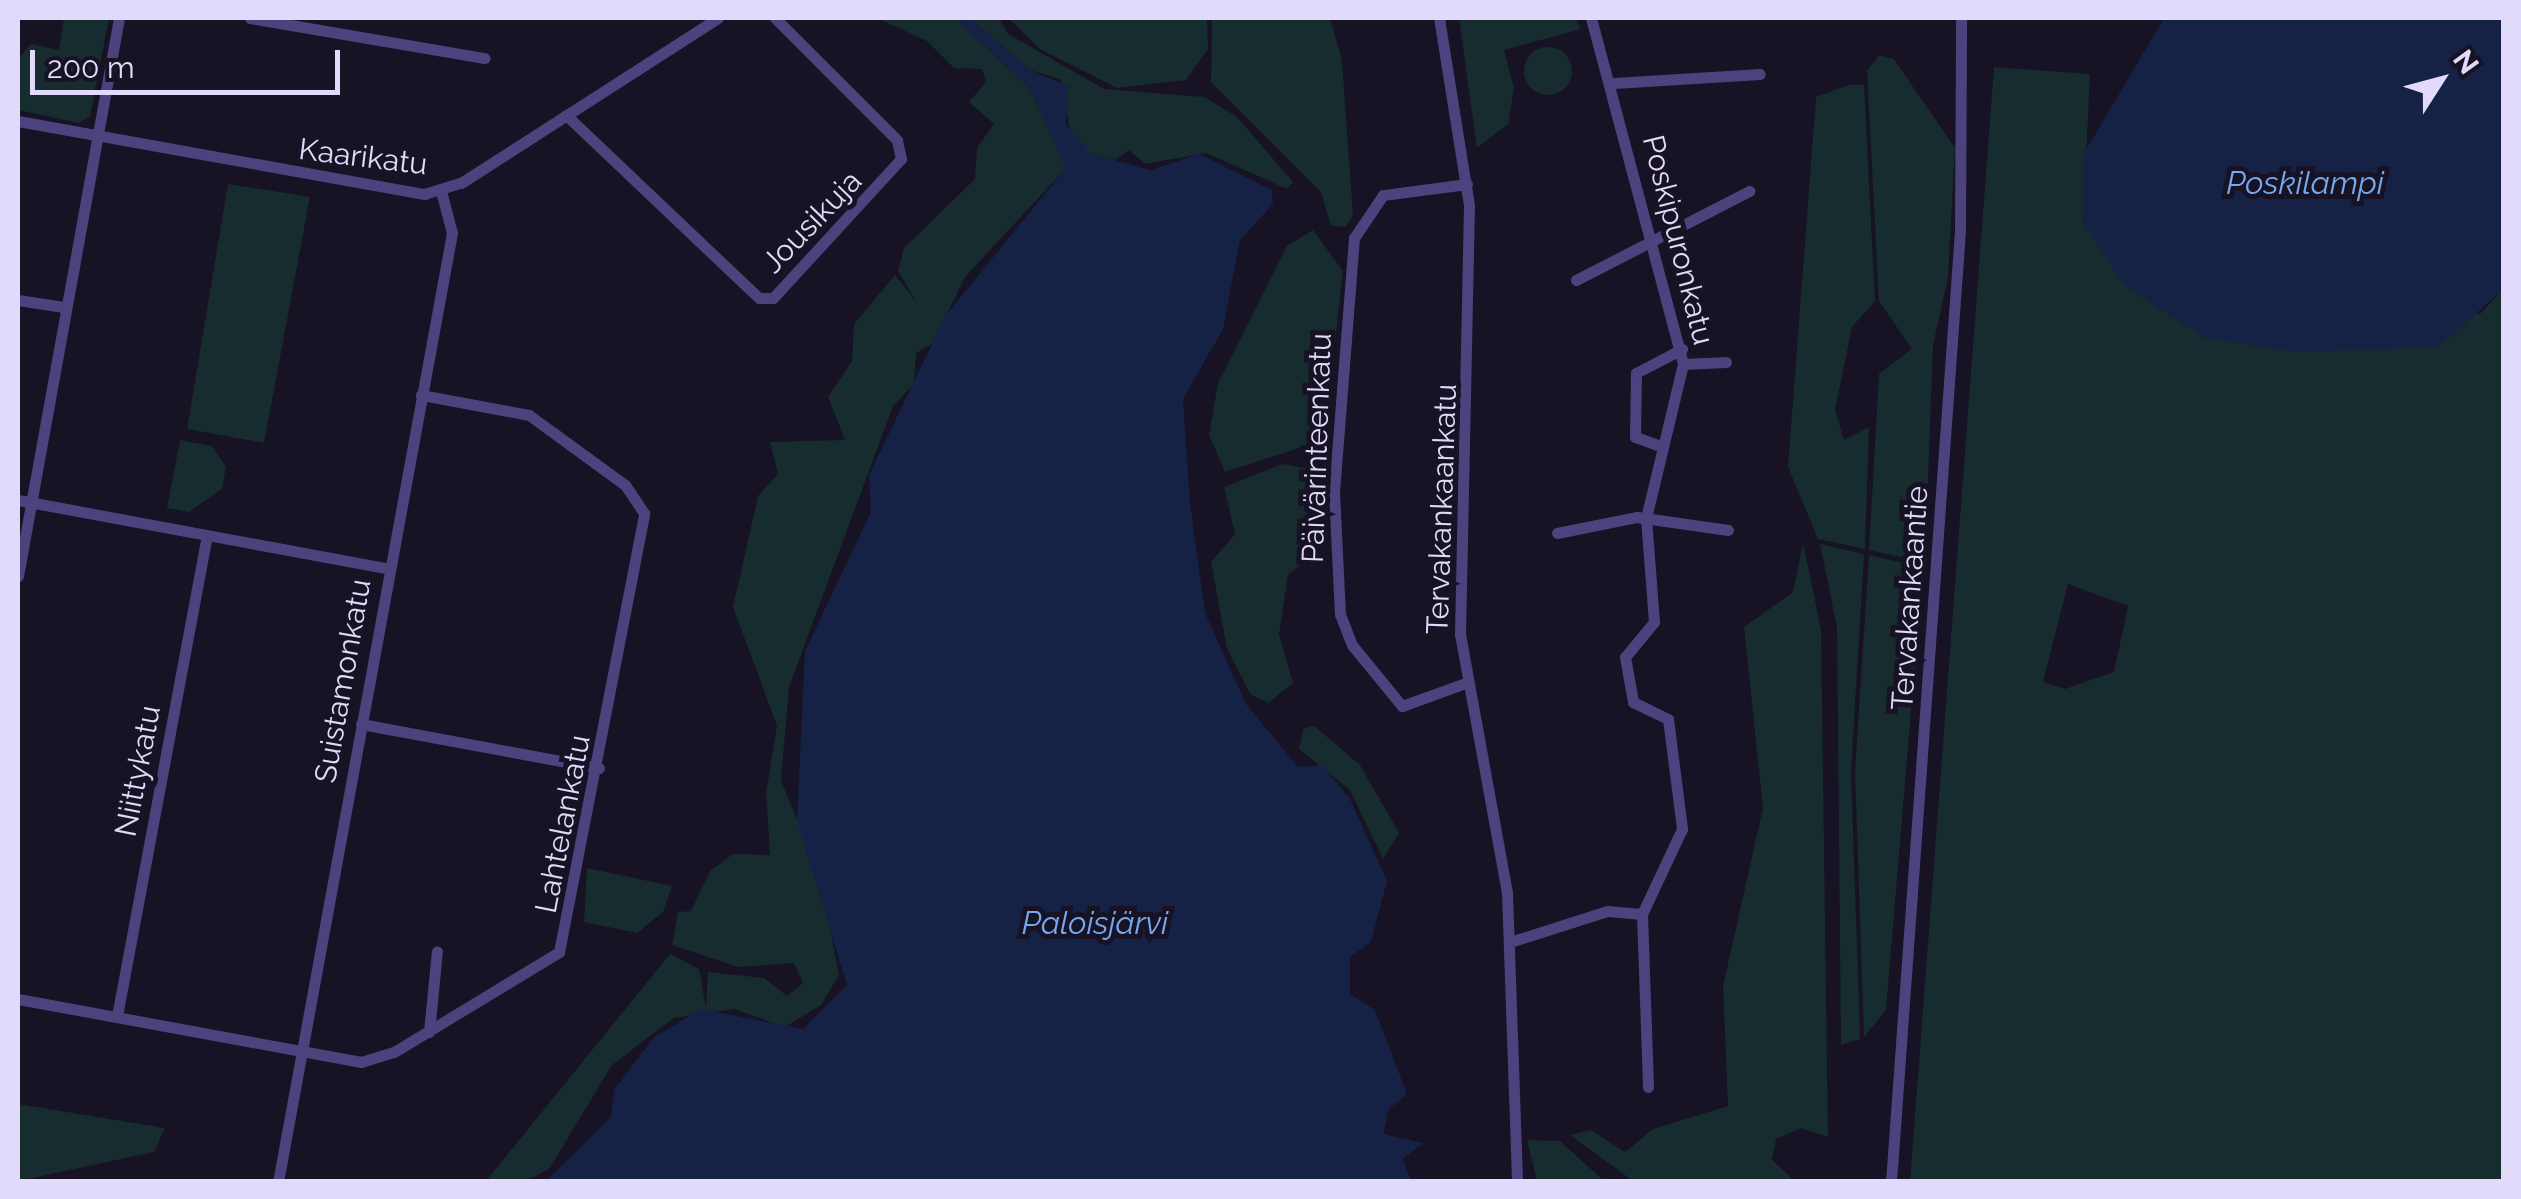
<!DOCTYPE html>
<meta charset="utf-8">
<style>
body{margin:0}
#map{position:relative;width:2521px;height:1199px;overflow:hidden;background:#171224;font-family:Raleway,sans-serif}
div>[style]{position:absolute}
.green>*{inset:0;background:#162c2e}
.round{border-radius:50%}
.water>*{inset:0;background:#152246}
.minor>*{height:11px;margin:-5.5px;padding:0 5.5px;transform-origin:5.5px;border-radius:5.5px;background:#4c437e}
span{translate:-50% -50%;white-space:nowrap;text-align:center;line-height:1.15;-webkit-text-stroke:10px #171224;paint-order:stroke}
.street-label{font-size:30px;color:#e2dafa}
.water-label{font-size:32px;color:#75a8ee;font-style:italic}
.frame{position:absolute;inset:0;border:20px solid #e2dafa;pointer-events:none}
.north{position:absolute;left:2391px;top:30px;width:100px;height:100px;-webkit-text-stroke:8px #171224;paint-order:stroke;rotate:54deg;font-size:28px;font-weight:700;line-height:40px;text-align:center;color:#e2dafa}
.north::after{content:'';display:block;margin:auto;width:35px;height:45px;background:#e2dafa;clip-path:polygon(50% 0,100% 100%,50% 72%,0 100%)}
.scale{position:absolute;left:30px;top:50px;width:310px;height:45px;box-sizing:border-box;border:5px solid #e2dafa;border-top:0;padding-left:12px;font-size:30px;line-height:35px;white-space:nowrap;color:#e2dafa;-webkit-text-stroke:8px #171224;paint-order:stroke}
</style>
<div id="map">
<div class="green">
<i style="clip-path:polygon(64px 18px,109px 18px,90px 116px,79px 123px,18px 110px,18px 59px,31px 44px,59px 50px)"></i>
<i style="clip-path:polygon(877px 18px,955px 18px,1029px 87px,1066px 168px,965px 277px,932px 344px,916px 353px,914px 384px,893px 406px,789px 687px,781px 781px,819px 872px,839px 975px,821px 1005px,785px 1027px,734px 1009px,674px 1018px,612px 1065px,549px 1169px,526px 1181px,485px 1182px,670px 954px,699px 969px,706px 1008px,708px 972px,764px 978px,787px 996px,803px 983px,794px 963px,738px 967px,672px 945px,678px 912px,691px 911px,710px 871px,733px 854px,770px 855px,766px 794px,777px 726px,733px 607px,758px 496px,778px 474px,770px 442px,845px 440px,828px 397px,852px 361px,854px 324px,895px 275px,917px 303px,898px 271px,904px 248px,975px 179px,977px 148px,994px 124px,969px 102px,986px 82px,982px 69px,954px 68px,927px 41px)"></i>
<i style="clip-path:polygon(970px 18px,999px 18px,1008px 34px,1104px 89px,1204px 97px,1236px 116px,1293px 182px,1287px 189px,1206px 153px,1145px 164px,1129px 150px,1115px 160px,1092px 154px,1072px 140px,1060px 79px,1030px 70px)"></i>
<i style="clip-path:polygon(1008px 18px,1207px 18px,1208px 49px,1186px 80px,1117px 88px,1040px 49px)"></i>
<i style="clip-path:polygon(1212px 18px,1330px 18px,1342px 60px,1353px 215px,1346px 227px,1331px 226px,1321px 192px,1211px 82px)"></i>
<i style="clip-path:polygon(1459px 18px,1575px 18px,1581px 29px,1504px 50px,1514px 88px,1508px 124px,1477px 148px)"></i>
<i class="round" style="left:1524px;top:47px;width:48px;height:48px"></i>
<i style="clip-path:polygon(1879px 55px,1894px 59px,1955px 148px,1948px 278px,1933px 345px,1926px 536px,1906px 558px,1869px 550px,1879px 374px,1912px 349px,1879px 301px,1867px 71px)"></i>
<i style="clip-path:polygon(evenodd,1994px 67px,2090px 74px,2083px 224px,2480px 314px,2503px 289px,2503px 1181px,1910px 1182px,1994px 67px,2068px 584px,2128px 606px,2114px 672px,2065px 689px,2043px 682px,2068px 584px)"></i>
<i style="clip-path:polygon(1848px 85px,1864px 85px,1875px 301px,1852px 327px,1835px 410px,1844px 440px,1869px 427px,1865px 549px,1818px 539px,1788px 467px,1816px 97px)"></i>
<i style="clip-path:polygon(228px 184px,310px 197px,264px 443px,187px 429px)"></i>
<i style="clip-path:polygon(1313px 230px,1343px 271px,1324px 440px,1225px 472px,1209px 435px,1218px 383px,1287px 246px)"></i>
<i style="clip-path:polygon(180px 440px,212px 446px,226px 467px,222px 489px,189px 512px,167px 508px)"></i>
<i style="clip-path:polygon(1282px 464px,1321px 471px,1328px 523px,1316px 552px,1288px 575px,1279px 634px,1293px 683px,1268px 703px,1251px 695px,1227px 649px,1211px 562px,1235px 534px,1224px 487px)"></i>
<i style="clip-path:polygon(1803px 543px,1821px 629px,1828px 1137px,1801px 1128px,1776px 1139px,1772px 1160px,1795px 1181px,1633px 1181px,1570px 1135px,1591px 1130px,1625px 1152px,1653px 1129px,1728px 1106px,1723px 986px,1763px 808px,1744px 627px,1793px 592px)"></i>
<i style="clip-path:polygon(1820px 544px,1864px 554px,1851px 771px,1860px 1039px,1841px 1045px,1837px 628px)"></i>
<i style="clip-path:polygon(1869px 555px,1904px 563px,1920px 603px,1886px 1010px,1864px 1037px,1855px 771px)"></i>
<i style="clip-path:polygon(1314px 726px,1360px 765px,1399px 833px,1383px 859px,1350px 790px,1299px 749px,1303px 729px)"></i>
<i style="clip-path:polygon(587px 868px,672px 886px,663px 912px,637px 933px,584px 922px)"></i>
<i style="clip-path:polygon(18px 1104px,165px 1128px,154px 1152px,18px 1181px)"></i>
<i style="clip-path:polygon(1560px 1141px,1603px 1180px,1606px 1181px,1537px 1181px,1527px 1140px)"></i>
</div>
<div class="water">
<i style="clip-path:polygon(955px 18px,970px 18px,1030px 70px,1068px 86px,1066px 125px,1092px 154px,1151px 170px,1199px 154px,1272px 190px,1273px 204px,1240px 240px,1223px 329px,1183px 399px,1190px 503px,1205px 613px,1246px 704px,1298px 767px,1322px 765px,1350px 799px,1387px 881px,1371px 942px,1350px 957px,1350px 994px,1375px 1010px,1407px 1094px,1389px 1109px,1383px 1134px,1423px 1143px,1403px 1159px,1411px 1181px,546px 1181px,611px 1117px,614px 1090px,654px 1037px,702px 1009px,803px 1029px,847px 985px,797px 821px,805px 651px,871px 512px,869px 475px,946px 315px,1066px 168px,1029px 87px)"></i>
<i style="clip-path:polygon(2164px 18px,2503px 18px,2503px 289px,2439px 347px,2297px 352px,2205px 338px,2125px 286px,2083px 223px,2083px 155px)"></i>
</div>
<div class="minor">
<i style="left:250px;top:18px;width:238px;rotate:9.7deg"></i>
<i style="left:1439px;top:18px;width:189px;rotate:80.9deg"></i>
<i style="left:1469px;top:205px;width:429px;rotate:91.2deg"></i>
<i style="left:1460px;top:634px;width:263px;rotate:79.7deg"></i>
<i style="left:1507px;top:893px;width:289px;rotate:88deg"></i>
<i style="left:1591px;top:18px;width:358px;rotate:75.1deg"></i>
<i style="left:1683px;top:364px;width:158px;rotate:103.5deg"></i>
<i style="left:1646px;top:518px;width:104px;rotate:85.6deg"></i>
<i style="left:1654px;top:622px;width:45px;rotate:129.6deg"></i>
<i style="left:1625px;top:657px;width:46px;rotate:79.9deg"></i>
<i style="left:1633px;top:702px;width:39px;rotate:26deg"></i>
<i style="left:1668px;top:719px;width:111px;rotate:82.7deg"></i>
<i style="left:1682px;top:829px;width:94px;rotate:115.2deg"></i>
<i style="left:1642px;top:914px;width:173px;rotate:88deg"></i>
<i style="left:1614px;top:83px;width:146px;rotate:-3.5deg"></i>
<i style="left:566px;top:115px;width:266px;rotate:43.5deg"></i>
<i style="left:759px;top:298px;width:14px"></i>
<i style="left:773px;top:298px;width:189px;rotate:-47.4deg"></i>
<i style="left:901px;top:159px;width:19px;rotate:-102deg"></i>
<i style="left:897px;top:140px;width:173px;rotate:-135deg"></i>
<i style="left:18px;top:121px;width:413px;rotate:10.2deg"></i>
<i style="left:424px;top:194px;width:39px;rotate:-17deg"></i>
<i style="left:461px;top:183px;width:305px;rotate:-32.7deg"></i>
<i style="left:1467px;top:184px;width:85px;rotate:172.5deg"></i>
<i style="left:1383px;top:195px;width:52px;rotate:124deg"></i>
<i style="left:1354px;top:238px;width:255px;rotate:94.5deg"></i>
<i style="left:1334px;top:492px;width:122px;rotate:87.2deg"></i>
<i style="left:1340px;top:614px;width:33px;rotate:69deg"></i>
<i style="left:1352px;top:645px;width:79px;rotate:50.7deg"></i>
<i style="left:1402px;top:706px;width:70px;rotate:-20deg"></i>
<i style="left:1576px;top:280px;width:195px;rotate:-27.2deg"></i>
<i style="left:18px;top:300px;width:46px;rotate:8.8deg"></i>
<i style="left:1683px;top:364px;width:43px;rotate:-2.7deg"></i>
<i style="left:1663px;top:447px;width:30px;rotate:-160deg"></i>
<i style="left:1635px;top:437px;width:64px;rotate:-89.1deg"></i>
<i style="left:1636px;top:373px;width:52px;rotate:-27.6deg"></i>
<i style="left:18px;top:500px;width:377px;rotate:10.5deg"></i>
<i style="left:1557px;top:533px;width:82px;rotate:-11.3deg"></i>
<i style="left:1637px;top:517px;width:92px;rotate:8.1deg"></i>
<i style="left:18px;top:576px;width:567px;rotate:-79.74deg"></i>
<i style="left:361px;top:724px;width:242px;rotate:10.5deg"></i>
<i style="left:1510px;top:942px;width:102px;rotate:-17.7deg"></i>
<i style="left:1607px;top:911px;width:35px;rotate:5deg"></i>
<i style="left:18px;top:999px;width:349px;rotate:10.4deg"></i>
<i style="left:361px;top:1062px;width:34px;rotate:-17deg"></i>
<i style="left:394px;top:1052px;width:193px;rotate:-31.2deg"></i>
<i style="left:559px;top:952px;width:447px;rotate:-79deg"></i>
<i style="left:644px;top:513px;width:34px;rotate:-124deg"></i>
<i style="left:625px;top:485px;width:119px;rotate:-143.9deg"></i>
<i style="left:529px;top:415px;width:110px;rotate:-169.5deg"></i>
<i style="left:117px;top:1016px;width:488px;rotate:-79.4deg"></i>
<i style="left:429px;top:1032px;width:81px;rotate:-84.4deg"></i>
<i style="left:278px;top:1182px;width:965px;rotate:-79.61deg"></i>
<i style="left:452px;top:233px;width:43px;rotate:-104.7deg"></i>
<i style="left:1891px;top:1182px;width:954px;rotate:-85.85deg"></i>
<i style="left:1960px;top:230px;width:212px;rotate:-89.7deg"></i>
</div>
<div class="street-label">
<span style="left:363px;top:157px;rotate:7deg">Kaarikatu</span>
<span style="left:812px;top:222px;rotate:-46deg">Jousikuja</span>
<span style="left:1678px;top:240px;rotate:76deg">Poskipuronkatu</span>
<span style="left:1317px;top:448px;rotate:-88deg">Päivärinteenkatu</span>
<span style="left:1442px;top:509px;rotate:-88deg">Tervakankaankatu</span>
<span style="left:1910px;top:598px;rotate:-86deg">Tervakankaantie</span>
<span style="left:343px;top:681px;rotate:-80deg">Suistamonkatu</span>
<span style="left:138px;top:771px;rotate:-79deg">Niittykatu</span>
<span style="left:563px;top:824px;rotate:-79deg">Lahtelankatu</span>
</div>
<div class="water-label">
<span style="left:2305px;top:183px">Poskilampi</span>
<span style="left:1095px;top:923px">Paloisjärvi</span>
</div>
<div class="frame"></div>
<div class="north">N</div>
<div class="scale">200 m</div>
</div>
